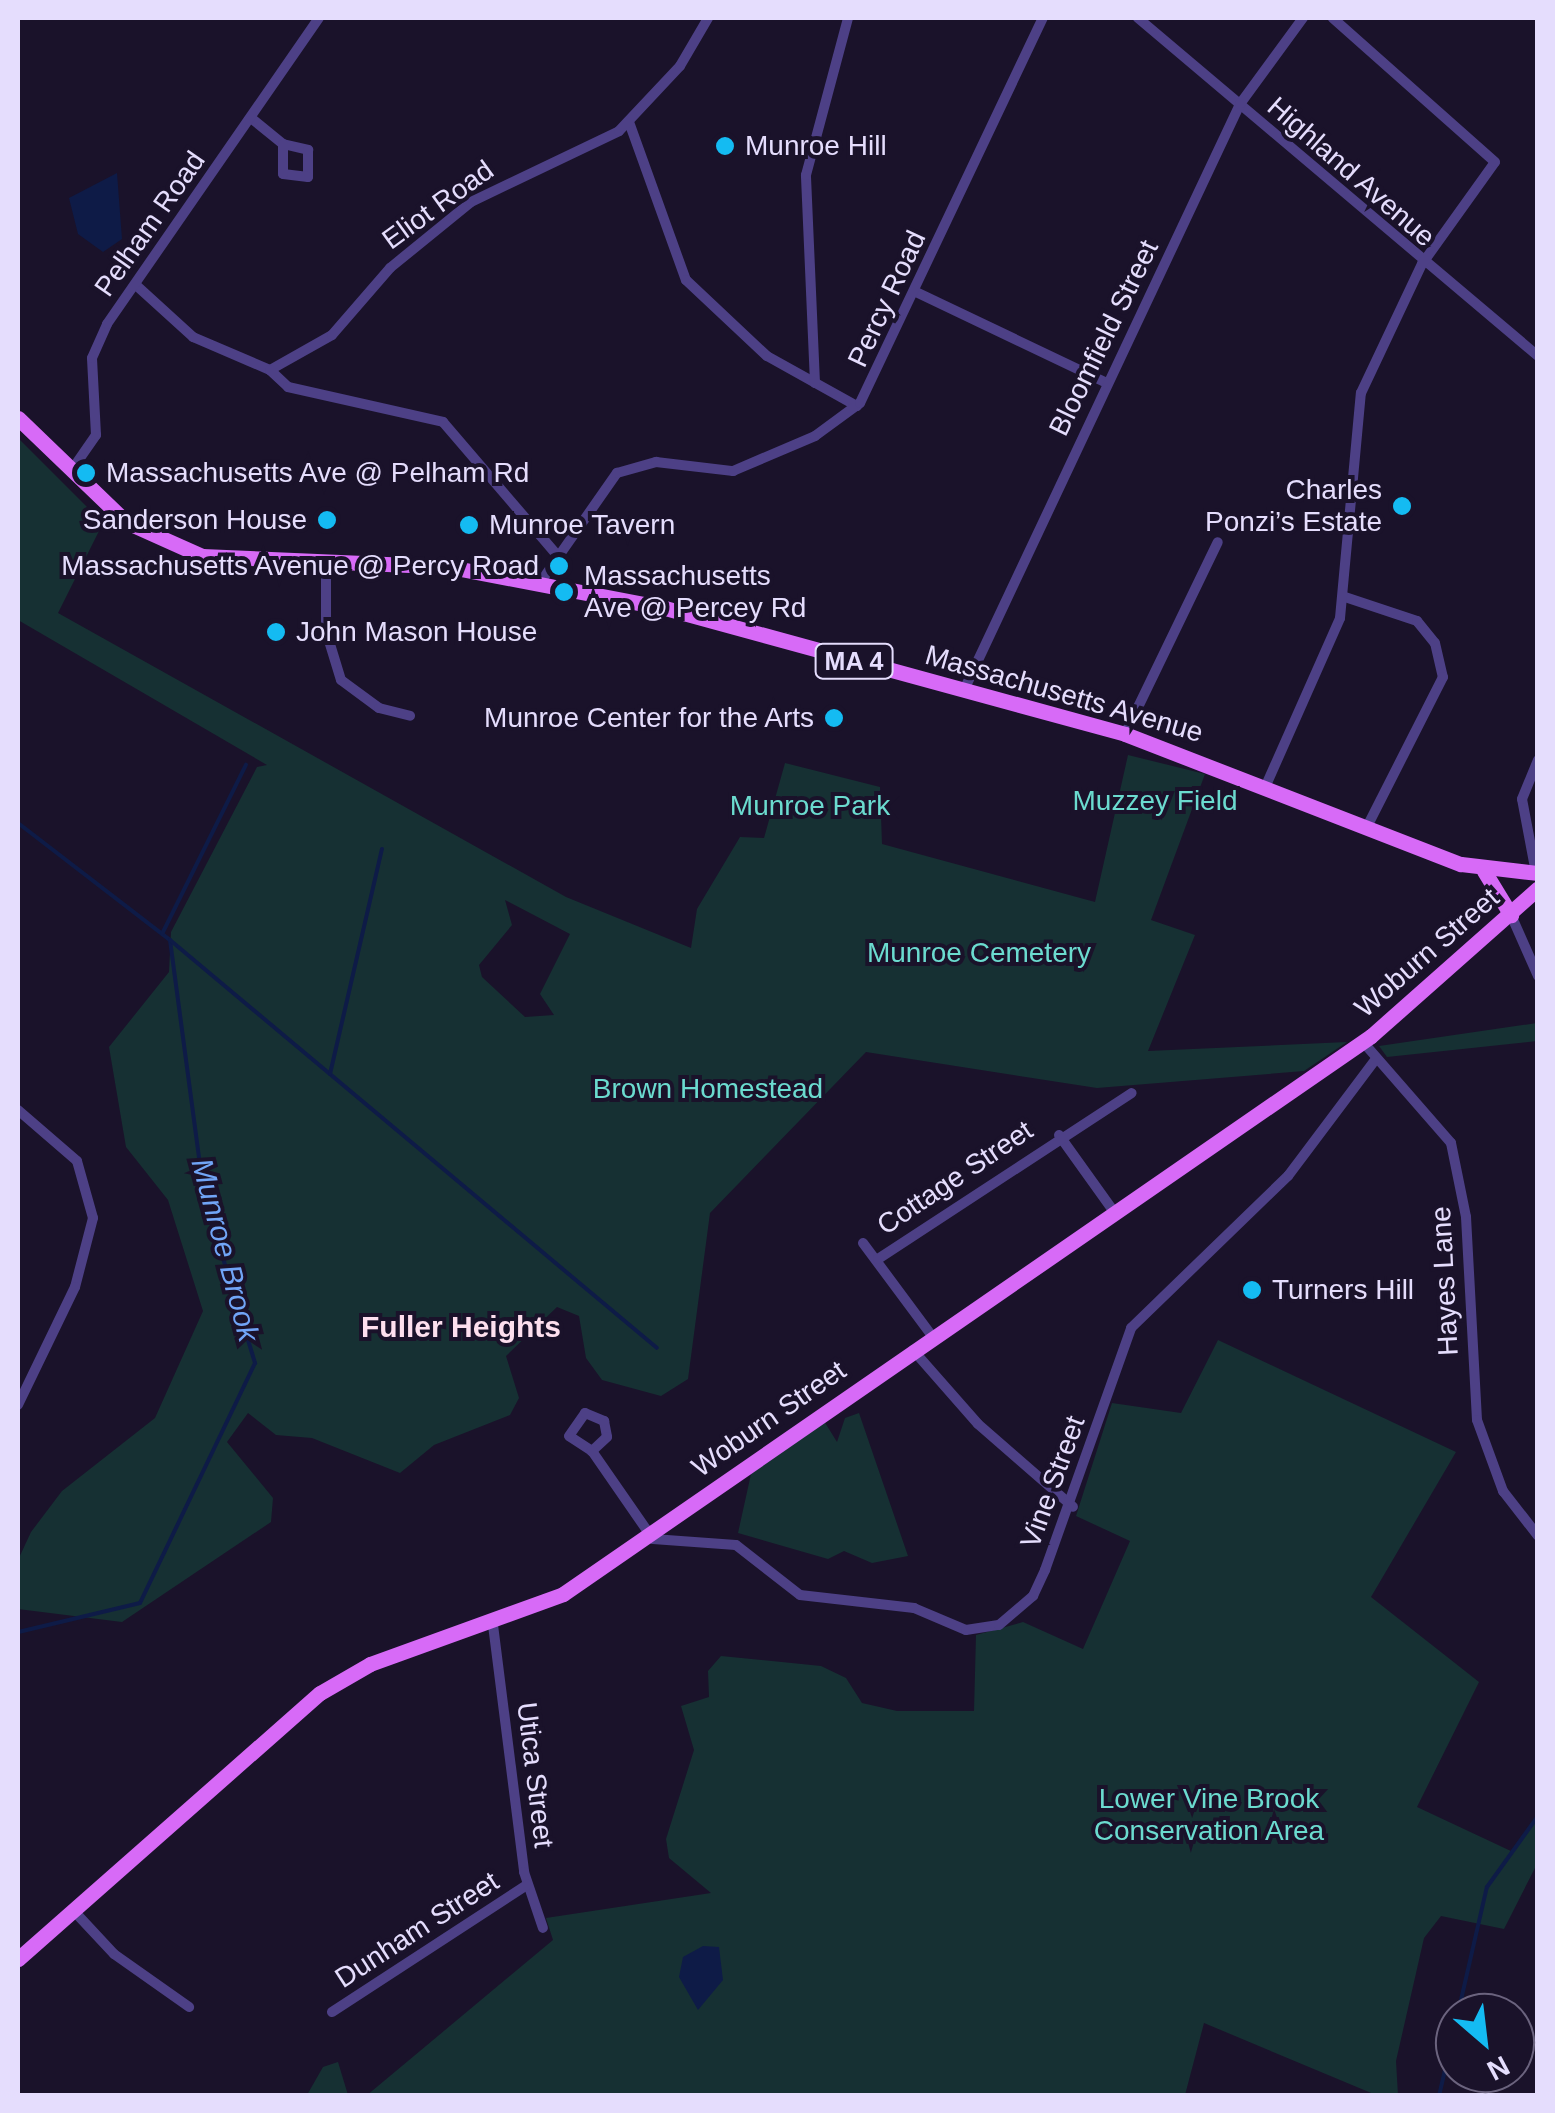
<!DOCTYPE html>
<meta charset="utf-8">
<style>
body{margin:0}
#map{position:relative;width:1555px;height:2113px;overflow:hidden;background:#1a122a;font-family:Helvetica,sans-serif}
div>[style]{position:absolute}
.green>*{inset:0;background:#163033}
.water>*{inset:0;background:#0e1b47}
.stream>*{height:4px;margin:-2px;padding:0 2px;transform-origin:2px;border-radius:2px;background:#0e1b47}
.street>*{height:10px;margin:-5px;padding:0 5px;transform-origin:5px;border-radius:5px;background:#4d4086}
.primary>*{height:15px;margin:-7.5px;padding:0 7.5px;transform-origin:7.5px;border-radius:7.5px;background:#d76af7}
.dots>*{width:28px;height:28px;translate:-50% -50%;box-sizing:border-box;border:5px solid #1a122a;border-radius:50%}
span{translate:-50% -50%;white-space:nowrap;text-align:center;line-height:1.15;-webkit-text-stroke:8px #1a122a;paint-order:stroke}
.shield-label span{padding:2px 8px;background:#1a122a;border:2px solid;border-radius:8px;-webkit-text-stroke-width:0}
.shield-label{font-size:25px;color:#e5ddfd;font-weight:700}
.poi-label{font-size:28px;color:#e5ddfd}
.left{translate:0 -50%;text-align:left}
.right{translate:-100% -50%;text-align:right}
.street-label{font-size:28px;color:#e5ddfd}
.park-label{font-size:28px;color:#6bdbcf}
.water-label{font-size:30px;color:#71a5f7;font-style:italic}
.neighbourhood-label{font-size:30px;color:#fddfee;font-weight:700}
.frame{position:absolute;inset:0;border:20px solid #e5ddfd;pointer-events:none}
.north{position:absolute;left:1435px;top:1993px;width:100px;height:100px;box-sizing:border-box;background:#1a122a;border:2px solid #6b637e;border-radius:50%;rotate:152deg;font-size:28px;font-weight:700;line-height:40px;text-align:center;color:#e5ddfd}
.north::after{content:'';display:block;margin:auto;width:35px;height:45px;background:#14bbf2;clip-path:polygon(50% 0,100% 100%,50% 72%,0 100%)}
</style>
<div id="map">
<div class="green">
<i style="clip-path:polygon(evenodd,18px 438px,103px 523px,58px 613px,566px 897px,691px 948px,697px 909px,740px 837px,764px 838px,785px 763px,880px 787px,882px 844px,1095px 902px,1128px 755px,1205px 774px,1151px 920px,1195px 935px,1148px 1051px,1347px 1042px,1304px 1071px,1097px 1088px,866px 1052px,710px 1213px,688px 1379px,661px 1396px,602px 1380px,586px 1358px,579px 1316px,557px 1307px,506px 1356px,519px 1398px,510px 1415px,434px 1445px,400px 1473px,312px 1438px,276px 1435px,248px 1413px,227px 1442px,273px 1498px,271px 1522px,122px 1622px,18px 1609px,18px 1560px,31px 1532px,62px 1491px,155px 1418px,203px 1311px,168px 1200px,126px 1147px,109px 1047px,169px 972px,171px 932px,257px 767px,267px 765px,18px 620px,18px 438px,505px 900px,570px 934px,540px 994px,554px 1015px,525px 1017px,482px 977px,479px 965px,512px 925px,505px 900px)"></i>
<i style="clip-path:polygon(1537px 1023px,1537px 1041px,1387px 1057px,1379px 1046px)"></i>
<i style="clip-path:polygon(1218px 1340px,1456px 1452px,1371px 1597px,1479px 1682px,1417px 1807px,1513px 1852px,1537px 1819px,1537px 1864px,1504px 1929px,1441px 1916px,1424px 1938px,1396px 2061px,1398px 2095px,1376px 2095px,1204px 2023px,1185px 2095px,366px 2096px,553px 1940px,546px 1918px,711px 1893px,669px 1858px,666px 1839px,694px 1750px,681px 1706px,709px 1697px,708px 1671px,721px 1656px,821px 1666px,846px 1678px,862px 1703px,897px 1711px,974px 1711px,976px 1635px,1023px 1622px,1083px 1649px,1130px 1541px,1076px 1516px,1112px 1403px,1181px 1413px)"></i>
<i style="clip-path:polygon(859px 1413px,908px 1556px,872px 1563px,844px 1551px,828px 1559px,738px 1533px,751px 1474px,824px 1421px,837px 1442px,845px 1418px)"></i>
<i style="clip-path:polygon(338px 2062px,348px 2095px,307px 2095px,323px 2067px)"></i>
</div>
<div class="water">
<i style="clip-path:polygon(117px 173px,122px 239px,103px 252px,78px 234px,69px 198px)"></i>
<i style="clip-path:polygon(703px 1946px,719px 1947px,723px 1980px,698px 2010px,679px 1977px,683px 1957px)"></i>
</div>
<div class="stream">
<i style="left:18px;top:823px;width:192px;rotate:37.6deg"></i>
<i style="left:170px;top:940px;width:258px;rotate:82.4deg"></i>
<i style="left:204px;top:1196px;width:175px;rotate:73deg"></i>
<i style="left:255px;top:1363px;width:266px;rotate:115.6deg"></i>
<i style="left:140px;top:1603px;width:125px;rotate:166.6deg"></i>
<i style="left:162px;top:934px;width:189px;rotate:-63.6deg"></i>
<i style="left:170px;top:940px;width:635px;rotate:39.96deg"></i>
<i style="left:330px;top:1074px;width:231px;rotate:-77deg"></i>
<i style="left:1439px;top:2096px;width:214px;rotate:-77.1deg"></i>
<i style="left:1487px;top:1887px;width:87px;rotate:-54.3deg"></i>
</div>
<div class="street">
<i style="left:1138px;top:18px;width:524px;rotate:40.2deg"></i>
<i style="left:251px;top:118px;width:41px;rotate:39.1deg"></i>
<i style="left:283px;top:144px;width:26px;rotate:13deg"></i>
<i style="left:308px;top:150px;width:27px;rotate:90deg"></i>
<i style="left:308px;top:177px;width:25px;rotate:-173deg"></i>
<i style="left:283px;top:174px;width:30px;rotate:-90deg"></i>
<i style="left:629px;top:122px;width:168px;rotate:70.2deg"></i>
<i style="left:686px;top:280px;width:111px;rotate:43.2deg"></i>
<i style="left:767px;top:356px;width:103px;rotate:29.1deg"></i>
<i style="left:137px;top:286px;width:76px;rotate:42.3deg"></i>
<i style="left:193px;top:337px;width:84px;rotate:23.2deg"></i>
<i style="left:270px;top:370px;width:71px;rotate:-29.4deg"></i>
<i style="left:332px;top:335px;width:89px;rotate:-49.1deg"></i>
<i style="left:390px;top:268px;width:104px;rotate:-39.2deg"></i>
<i style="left:471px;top:202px;width:164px;rotate:-25.6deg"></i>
<i style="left:619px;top:131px;width:89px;rotate:-46.8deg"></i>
<i style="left:680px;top:66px;width:56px;rotate:-59.7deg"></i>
<i style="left:916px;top:292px;width:212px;rotate:25.5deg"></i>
<i style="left:270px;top:370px;width:25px;rotate:43deg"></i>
<i style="left:288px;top:387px;width:159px;rotate:12.7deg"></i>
<i style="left:443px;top:422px;width:175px;rotate:49.4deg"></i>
<i style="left:815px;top:383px;width:208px;rotate:-92.5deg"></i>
<i style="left:806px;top:175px;width:163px;rotate:-75deg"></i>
<i style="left:71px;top:471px;width:44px;rotate:-55.2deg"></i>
<i style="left:96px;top:435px;width:77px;rotate:-93deg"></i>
<i style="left:92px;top:358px;width:37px;rotate:-66deg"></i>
<i style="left:107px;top:324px;width:372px;rotate:-55.3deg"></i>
<i style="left:326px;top:561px;width:70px;rotate:90deg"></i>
<i style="left:326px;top:631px;width:51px;rotate:73deg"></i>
<i style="left:341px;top:680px;width:47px;rotate:36.4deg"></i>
<i style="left:379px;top:708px;width:32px;rotate:14deg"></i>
<i style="left:542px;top:580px;width:131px;rotate:-55deg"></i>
<i style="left:617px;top:473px;width:41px;rotate:-15.8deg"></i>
<i style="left:656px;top:462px;width:78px;rotate:6.7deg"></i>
<i style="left:733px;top:471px;width:89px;rotate:-23.1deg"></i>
<i style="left:815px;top:436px;width:56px;rotate:-36.3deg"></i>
<i style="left:860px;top:403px;width:426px;rotate:-64.6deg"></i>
<i style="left:1345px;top:597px;width:76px;rotate:18.4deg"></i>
<i style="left:1417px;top:621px;width:28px;rotate:51deg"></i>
<i style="left:1435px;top:643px;width:35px;rotate:77deg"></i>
<i style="left:1443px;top:677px;width:166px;rotate:116.9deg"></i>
<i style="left:964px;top:690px;width:648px;rotate:-64.78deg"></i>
<i style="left:1240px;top:104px;width:107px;rotate:-53.8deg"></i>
<i style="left:1125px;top:734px;width:213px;rotate:-64.2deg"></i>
<i style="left:1267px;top:783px;width:180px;rotate:-66.1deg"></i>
<i style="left:1340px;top:618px;width:226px;rotate:-84.7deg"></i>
<i style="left:1361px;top:393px;width:143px;rotate:-64.7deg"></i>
<i style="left:1422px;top:264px;width:125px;rotate:-54.4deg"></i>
<i style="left:1495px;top:162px;width:217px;rotate:-138.4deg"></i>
<i style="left:1536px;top:873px;width:75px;rotate:-100.7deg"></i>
<i style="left:1522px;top:799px;width:42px;rotate:-67.7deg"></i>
<i style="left:1511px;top:915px;width:67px;rotate:66.1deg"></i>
<i style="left:1363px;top:1042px;width:134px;rotate:48.9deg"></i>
<i style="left:1451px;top:1143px;width:76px;rotate:78.5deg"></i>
<i style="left:1466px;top:1217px;width:203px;rotate:86.9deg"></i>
<i style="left:1477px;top:1420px;width:76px;rotate:69.9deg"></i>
<i style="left:1503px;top:1491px;width:57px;rotate:52.1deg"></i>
<i style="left:18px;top:1110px;width:78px;rotate:40.8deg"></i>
<i style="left:77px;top:1161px;width:59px;rotate:74.3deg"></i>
<i style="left:93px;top:1218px;width:71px;rotate:104.6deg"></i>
<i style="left:75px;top:1287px;width:131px;rotate:115.8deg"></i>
<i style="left:1059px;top:1135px;width:91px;rotate:54.4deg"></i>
<i style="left:863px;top:1243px;width:116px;rotate:53.4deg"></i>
<i style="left:878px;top:1259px;width:303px;rotate:-33.2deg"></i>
<i style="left:913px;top:1350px;width:98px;rotate:48.7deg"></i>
<i style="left:978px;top:1424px;width:126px;rotate:41.1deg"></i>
<i style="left:592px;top:1451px;width:27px;rotate:-147deg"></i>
<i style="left:569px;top:1436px;width:28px;rotate:-55deg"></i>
<i style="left:585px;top:1413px;width:21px;rotate:23deg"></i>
<i style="left:604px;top:1421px;width:16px;rotate:79deg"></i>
<i style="left:607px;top:1437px;width:21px;rotate:137deg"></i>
<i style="left:592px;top:1451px;width:107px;rotate:55.3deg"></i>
<i style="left:653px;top:1539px;width:83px;rotate:4.1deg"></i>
<i style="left:736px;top:1545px;width:81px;rotate:38deg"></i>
<i style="left:800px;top:1595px;width:115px;rotate:6.5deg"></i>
<i style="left:914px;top:1608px;width:56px;rotate:22.9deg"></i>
<i style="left:966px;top:1630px;width:33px;rotate:-9deg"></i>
<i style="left:999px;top:1625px;width:45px;rotate:-40.5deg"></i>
<i style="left:1033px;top:1596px;width:29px;rotate:-65deg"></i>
<i style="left:1045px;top:1570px;width:257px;rotate:-70.4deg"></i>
<i style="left:1131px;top:1328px;width:219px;rotate:-44.1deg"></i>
<i style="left:1288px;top:1176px;width:146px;rotate:-53.1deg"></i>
<i style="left:493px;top:1625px;width:249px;rotate:82.8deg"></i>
<i style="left:524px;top:1872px;width:59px;rotate:71.3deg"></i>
<i style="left:73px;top:1910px;width:60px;rotate:47deg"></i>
<i style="left:114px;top:1954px;width:92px;rotate:35.2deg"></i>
<i style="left:332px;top:2012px;width:233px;rotate:-33.1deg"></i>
</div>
<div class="primary">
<i style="left:18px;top:418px;width:150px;rotate:43.9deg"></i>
<i style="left:126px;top:522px;width:83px;rotate:24.1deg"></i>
<i style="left:202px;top:556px;width:248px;rotate:2.5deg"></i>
<i style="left:450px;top:567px;width:219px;rotate:10.8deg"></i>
<i style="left:665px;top:608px;width:477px;rotate:15.3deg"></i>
<i style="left:1125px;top:734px;width:360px;rotate:21.2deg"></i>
<i style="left:1461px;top:864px;width:78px;rotate:6.7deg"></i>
<i style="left:1484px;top:871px;width:52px;rotate:58.5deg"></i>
<i style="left:18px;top:1959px;width:402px;rotate:-41.4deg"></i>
<i style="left:320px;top:1693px;width:58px;rotate:-30.1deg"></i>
<i style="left:370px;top:1664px;width:205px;rotate:-19.9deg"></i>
<i style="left:563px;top:1594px;width:982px;rotate:-34.63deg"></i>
<i style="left:1371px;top:1036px;width:223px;rotate:-41.5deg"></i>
</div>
<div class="dots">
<i style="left:725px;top:146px;background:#14bbf2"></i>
<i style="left:86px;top:473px;background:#14bbf2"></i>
<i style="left:1402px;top:506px;background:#14bbf2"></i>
<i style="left:327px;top:520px;background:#14bbf2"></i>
<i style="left:469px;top:525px;background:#14bbf2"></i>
<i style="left:559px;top:566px;background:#14bbf2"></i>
<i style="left:564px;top:592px;background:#14bbf2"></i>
<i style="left:276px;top:632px;background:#14bbf2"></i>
<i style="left:834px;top:718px;background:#14bbf2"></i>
<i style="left:1252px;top:1290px;background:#14bbf2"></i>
</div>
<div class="shield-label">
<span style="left:854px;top:661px">MA 4</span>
</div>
<div class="poi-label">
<span class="left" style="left:745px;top:146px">Munroe Hill</span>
<span class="left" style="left:106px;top:473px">Massachusetts Ave @ Pelham Rd</span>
<span class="right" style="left:1382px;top:506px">Charles<br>Ponzi’s Estate</span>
<span class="right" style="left:307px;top:520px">Sanderson House</span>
<span class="left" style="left:489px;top:525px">Munroe Tavern</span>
<span class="right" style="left:539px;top:566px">Massachusetts Avenue @ Percy Road</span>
<span class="left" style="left:584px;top:592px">Massachusetts<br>Ave @ Percey Rd</span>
<span class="left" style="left:296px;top:632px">John Mason House</span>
<span class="right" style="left:814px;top:718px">Munroe Center for the Arts</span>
<span class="left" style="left:1272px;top:1290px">Turners Hill</span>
</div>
<div class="street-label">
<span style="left:1351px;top:172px;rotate:41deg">Highland Avenue</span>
<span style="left:438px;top:205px;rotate:-36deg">Eliot Road</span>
<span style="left:150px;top:224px;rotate:-55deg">Pelham Road</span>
<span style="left:887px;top:299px;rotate:-65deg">Percy Road</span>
<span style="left:1104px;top:338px;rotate:-64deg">Bloomfield Street</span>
<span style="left:1064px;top:694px;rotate:16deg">Massachusetts Avenue</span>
<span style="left:1427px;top:953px;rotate:-41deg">Woburn Street</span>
<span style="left:955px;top:1178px;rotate:-34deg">Cottage Street</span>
<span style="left:1445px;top:1281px;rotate:-93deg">Hayes Lane</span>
<span style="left:769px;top:1419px;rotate:-35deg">Woburn Street</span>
<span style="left:1053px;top:1482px;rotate:-70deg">Vine Street</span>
<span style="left:535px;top:1775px;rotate:83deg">Utica Street</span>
<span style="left:417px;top:1930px;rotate:-33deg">Dunham Street</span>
</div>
<div class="park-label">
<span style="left:1155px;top:801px">Muzzey Field</span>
<span style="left:810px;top:806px">Munroe Park</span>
<span style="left:979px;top:953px">Munroe Cemetery</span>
<span style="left:708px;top:1089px">Brown Homestead</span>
<span style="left:1209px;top:1815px">Lower Vine Brook<br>Conservation Area</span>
</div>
<div class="water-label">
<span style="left:225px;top:1250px;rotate:75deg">Munroe Brook</span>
</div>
<div class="neighbourhood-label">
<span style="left:461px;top:1327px">Fuller Heights</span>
</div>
<div class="frame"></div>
<div class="north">N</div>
</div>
